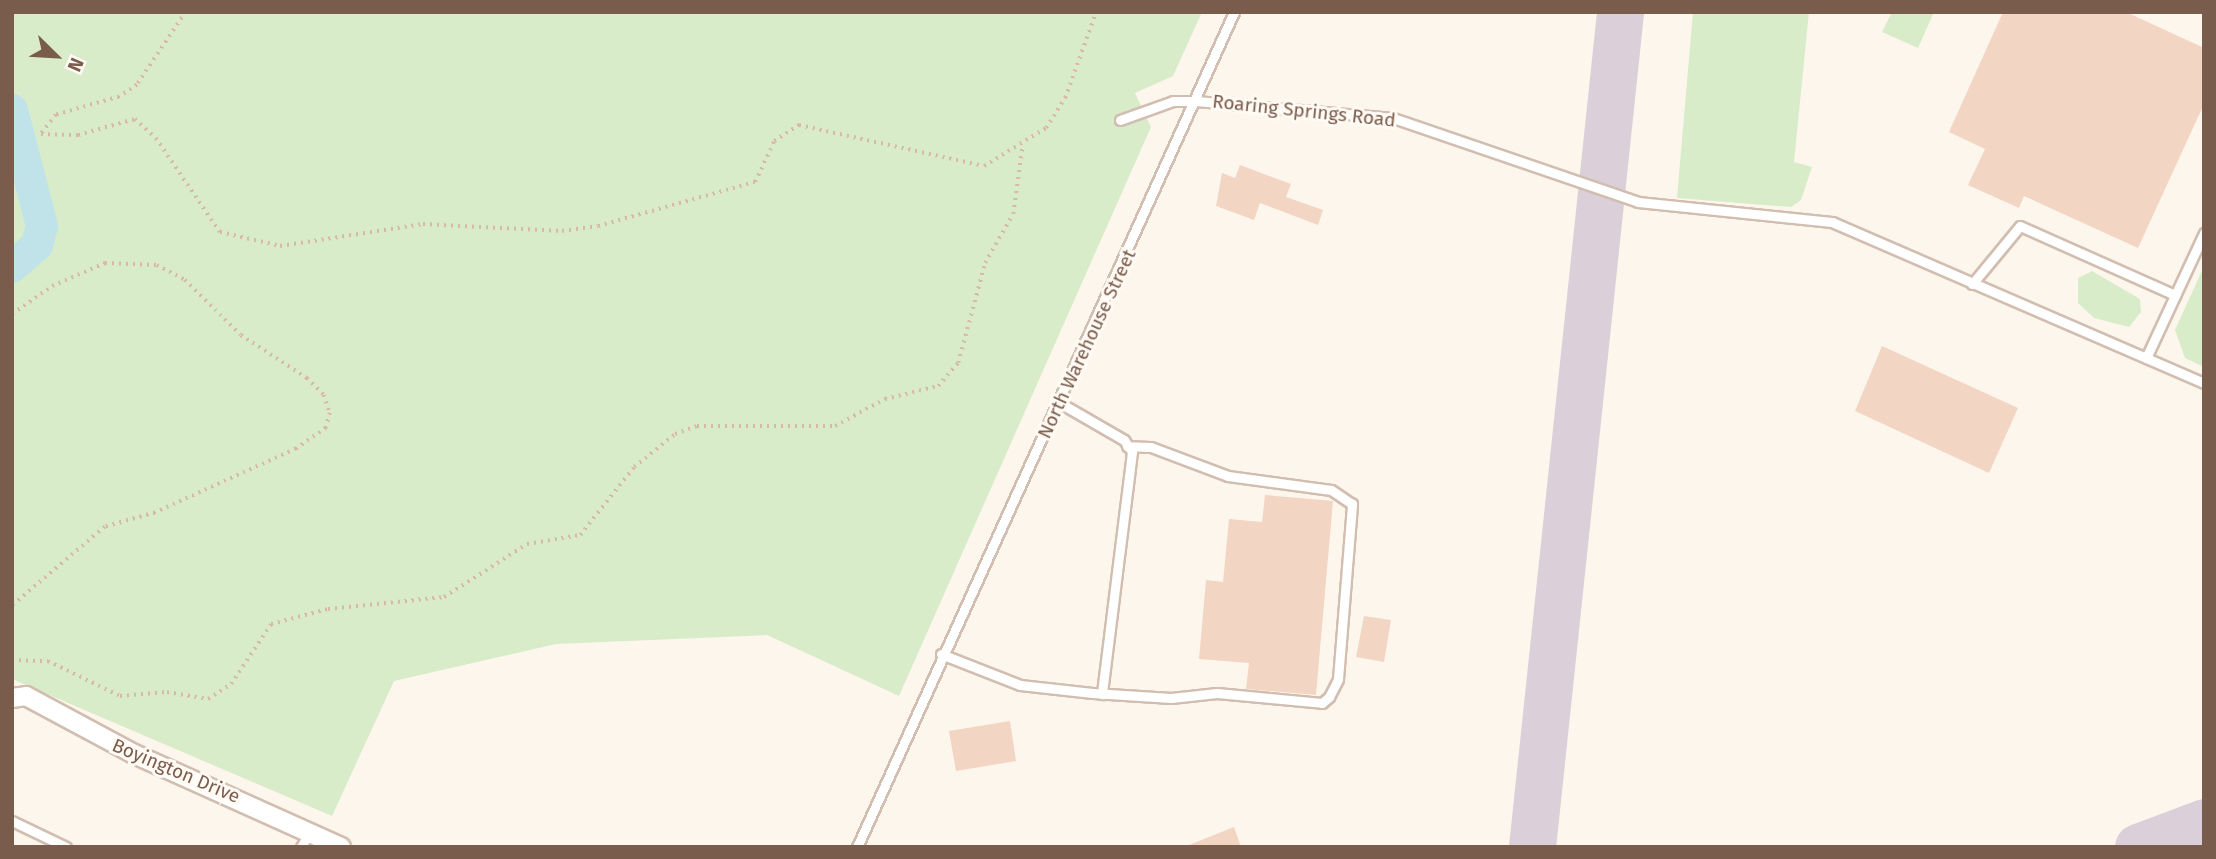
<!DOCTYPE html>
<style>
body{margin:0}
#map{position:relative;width:2216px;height:859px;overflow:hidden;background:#fdf6ec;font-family:"Fira Sans",sans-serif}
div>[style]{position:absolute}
.green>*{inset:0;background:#d8ecc9}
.river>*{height:32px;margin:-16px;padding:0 16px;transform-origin:16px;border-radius:16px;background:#bfe3e8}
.taxiway>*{height:47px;margin:-23.5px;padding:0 23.5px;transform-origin:23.5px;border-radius:23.5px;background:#dbcfda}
.building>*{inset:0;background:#f3d5c3}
.path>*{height:3.5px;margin-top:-1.75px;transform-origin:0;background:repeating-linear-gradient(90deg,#d9b8a5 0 2px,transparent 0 7px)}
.roads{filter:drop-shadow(2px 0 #d1beb0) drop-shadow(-2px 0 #d1beb0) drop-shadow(0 2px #d1beb0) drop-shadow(0 -2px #d1beb0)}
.service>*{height:9px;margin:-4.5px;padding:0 4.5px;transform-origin:4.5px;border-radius:4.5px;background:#fff}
.minor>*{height:18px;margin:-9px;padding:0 9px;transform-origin:9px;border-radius:9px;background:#fff}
span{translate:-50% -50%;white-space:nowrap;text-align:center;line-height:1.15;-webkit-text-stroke:6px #fffaf3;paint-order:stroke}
.street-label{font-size:19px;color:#7a5c4d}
.frame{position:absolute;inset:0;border:14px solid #7a5c4d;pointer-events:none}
.north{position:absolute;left:21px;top:21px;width:70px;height:70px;-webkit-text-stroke:5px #fffaf3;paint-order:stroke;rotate:114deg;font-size:19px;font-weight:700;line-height:28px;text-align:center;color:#7a5c4d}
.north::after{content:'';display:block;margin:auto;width:24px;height:32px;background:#7a5c4d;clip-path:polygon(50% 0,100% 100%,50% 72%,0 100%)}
</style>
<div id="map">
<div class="green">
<i style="clip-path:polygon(12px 12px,1202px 12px,1173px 76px,1135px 93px,1151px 127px,899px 696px,767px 635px,556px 644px,394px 681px,332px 816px,12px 679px)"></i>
<i style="clip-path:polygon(1693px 12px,1809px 12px,1794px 162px,1812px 167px,1801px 200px,1791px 207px,1677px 198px)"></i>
<i style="clip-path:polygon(1892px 12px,1934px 12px,1918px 48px,1882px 32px)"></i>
<i style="clip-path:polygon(2204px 266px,2204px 367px,2185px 358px,2175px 330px)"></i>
<i style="clip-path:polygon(2092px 271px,2140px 299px,2141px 312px,2129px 327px,2094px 318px,2078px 303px,2078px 278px)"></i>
</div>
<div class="river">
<i style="left:12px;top:110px;width:120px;rotate:75.5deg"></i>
<i style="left:42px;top:226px;width:20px;rotate:105deg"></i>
<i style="left:37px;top:245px;width:33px;rotate:139deg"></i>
</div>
<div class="taxiway">
<i style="left:1532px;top:847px;width:840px;rotate:-83.98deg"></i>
<i style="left:2138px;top:847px;width:71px;rotate:-20.7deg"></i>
</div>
<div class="building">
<i style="clip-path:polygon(2003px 12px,2126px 12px,2204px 48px,2204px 104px,2138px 248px,2024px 196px,2019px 208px,1968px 185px,1985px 149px,1949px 132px)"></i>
<i style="clip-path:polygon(1240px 165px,1291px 184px,1286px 197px,1323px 210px,1318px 225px,1260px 203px,1254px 220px,1216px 206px,1222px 173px,1235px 178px)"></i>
<i style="clip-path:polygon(1882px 346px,2018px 408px,1989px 473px,1855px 411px)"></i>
<i style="clip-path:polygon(1265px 495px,1333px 501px,1316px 695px,1246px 689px,1249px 663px,1199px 659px,1206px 580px,1223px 582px,1229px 519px,1262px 522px)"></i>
<i style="clip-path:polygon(1364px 616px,1391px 620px,1384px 662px,1356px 657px)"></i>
<i style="clip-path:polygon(1010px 721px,1016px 761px,956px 771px,949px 731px)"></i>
<i style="clip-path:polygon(1234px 827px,1241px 847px,1184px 847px)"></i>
</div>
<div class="path">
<i style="left:186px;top:12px;width:88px;rotate:123.9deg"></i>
<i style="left:137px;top:85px;width:22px;rotate:146deg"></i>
<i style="left:119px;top:97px;width:66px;rotate:164.1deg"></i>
<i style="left:56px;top:115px;width:24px;rotate:128deg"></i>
<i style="left:41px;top:134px;width:37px;rotate:2deg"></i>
<i style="left:78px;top:135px;width:59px;rotate:-15.7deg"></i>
<i style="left:135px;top:119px;width:28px;rotate:42deg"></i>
<i style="left:156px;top:138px;width:114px;rotate:55.8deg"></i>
<i style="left:220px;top:232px;width:62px;rotate:13.1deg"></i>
<i style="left:280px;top:246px;width:145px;rotate:-8.7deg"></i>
<i style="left:423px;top:224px;width:139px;rotate:2.9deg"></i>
<i style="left:562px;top:231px;width:36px;rotate:-8deg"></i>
<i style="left:598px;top:226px;width:163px;rotate:-15.7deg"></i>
<i style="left:755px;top:182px;width:45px;rotate:-65.1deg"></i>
<i style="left:774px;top:141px;width:30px;rotate:-33deg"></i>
<i style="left:799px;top:125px;width:189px;rotate:12.5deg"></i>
<i style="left:984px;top:166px;width:73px;rotate:-31.5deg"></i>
<i style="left:1046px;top:128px;width:36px;rotate:-58deg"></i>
<i style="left:1065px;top:98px;width:91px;rotate:-70.2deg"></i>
<i style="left:12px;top:314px;width:49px;rotate:-35deg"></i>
<i style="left:52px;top:286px;width:58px;rotate:-23.5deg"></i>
<i style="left:105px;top:263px;width:52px;rotate:2.2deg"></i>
<i style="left:157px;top:265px;width:32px;rotate:28deg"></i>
<i style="left:185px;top:280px;width:78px;rotate:44.5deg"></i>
<i style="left:241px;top:335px;width:79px;rotate:33.1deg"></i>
<i style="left:307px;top:378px;width:24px;rotate:45deg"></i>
<i style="left:324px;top:395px;width:19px;rotate:72deg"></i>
<i style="left:330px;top:413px;width:16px;rotate:105deg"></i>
<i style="left:326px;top:428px;width:37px;rotate:145deg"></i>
<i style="left:296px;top:449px;width:155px;rotate:155.6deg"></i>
<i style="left:155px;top:513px;width:52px;rotate:164.4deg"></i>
<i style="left:105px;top:527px;width:122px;rotate:139.7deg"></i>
<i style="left:12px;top:660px;width:36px;rotate:2deg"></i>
<i style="left:48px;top:661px;width:80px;rotate:25.9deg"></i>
<i style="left:120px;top:696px;width:47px;rotate:-4.9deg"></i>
<i style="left:167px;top:692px;width:42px;rotate:9.7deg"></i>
<i style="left:208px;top:699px;width:27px;rotate:-33deg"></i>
<i style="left:231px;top:684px;width:72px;rotate:-56.3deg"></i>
<i style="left:271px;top:624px;width:59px;rotate:-14.7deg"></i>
<i style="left:328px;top:609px;width:117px;rotate:-5.9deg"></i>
<i style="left:444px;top:597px;width:98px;rotate:-32.6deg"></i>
<i style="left:527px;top:544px;width:54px;rotate:-9.6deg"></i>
<i style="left:580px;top:535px;width:87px;rotate:-51.5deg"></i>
<i style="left:634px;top:467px;width:53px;rotate:-38.8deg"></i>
<i style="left:675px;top:434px;width:23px;rotate:-20deg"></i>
<i style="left:697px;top:426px;width:138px"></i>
<i style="left:835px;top:426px;width:57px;rotate:-28.4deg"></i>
<i style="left:885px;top:399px;width:55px;rotate:-13.8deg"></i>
<i style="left:938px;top:386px;width:30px;rotate:-49deg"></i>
<i style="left:958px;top:363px;width:104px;rotate:-74.9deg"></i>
<i style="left:985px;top:263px;width:56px;rotate:-60.3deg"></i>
<i style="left:1013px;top:214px;width:66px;rotate:-82.1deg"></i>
</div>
<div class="roads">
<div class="service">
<i style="left:1120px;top:120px;width:56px;rotate:-19.7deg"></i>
<i style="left:1173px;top:101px;width:23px"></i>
<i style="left:1196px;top:101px;width:198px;rotate:4.9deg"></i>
<i style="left:1393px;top:118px;width:259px;rotate:18.9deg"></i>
<i style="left:1638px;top:202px;width:195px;rotate:5.9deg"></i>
<i style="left:1832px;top:222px;width:405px;rotate:23.4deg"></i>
<i style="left:1972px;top:284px;width:75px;rotate:-50.4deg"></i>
<i style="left:2020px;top:226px;width:170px;rotate:24deg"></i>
<i style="left:2146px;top:358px;width:138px;rotate:-65.1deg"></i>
<i style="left:1060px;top:403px;width:74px;rotate:30deg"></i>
<i style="left:1124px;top:440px;width:14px;rotate:56deg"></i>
<i style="left:1132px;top:452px;width:244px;rotate:97.1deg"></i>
<i style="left:941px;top:654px;width:85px;rotate:21.4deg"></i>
<i style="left:1020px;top:685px;width:73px;rotate:6.3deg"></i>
<i style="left:1093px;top:693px;width:78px;rotate:3.7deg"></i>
<i style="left:1171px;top:698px;width:46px;rotate:-6.2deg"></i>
<i style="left:1217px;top:693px;width:105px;rotate:5.4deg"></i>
<i style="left:1322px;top:703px;width:9px;rotate:-41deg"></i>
<i style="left:1329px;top:697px;width:20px;rotate:-63deg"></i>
<i style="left:1338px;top:679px;width:176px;rotate:-85.4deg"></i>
<i style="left:1352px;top:504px;width:25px;rotate:-146deg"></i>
<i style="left:1331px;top:490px;width:104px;rotate:-172.3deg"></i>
<i style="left:1228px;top:476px;width:82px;rotate:-159.4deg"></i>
<i style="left:1151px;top:447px;width:24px;rotate:-178deg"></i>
<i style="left:12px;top:821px;width:60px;rotate:25.7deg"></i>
<i style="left:301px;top:847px;width:16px;rotate:-60deg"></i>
<i style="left:857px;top:847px;width:916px;rotate:-65.7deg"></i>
</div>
<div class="minor">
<i style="left:12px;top:698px;width:14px;rotate:-8deg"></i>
<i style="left:26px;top:696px;width:123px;rotate:28.2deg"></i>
<i style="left:134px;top:754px;width:227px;rotate:24.2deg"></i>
</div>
</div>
<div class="street-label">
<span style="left:1304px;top:111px;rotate:6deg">Roaring Springs Road</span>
<span style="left:1087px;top:344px;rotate:-65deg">North Warehouse Street</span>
<span style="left:176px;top:771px;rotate:23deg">Boyington Drive</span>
</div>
<div class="frame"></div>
<div class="north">N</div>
</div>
